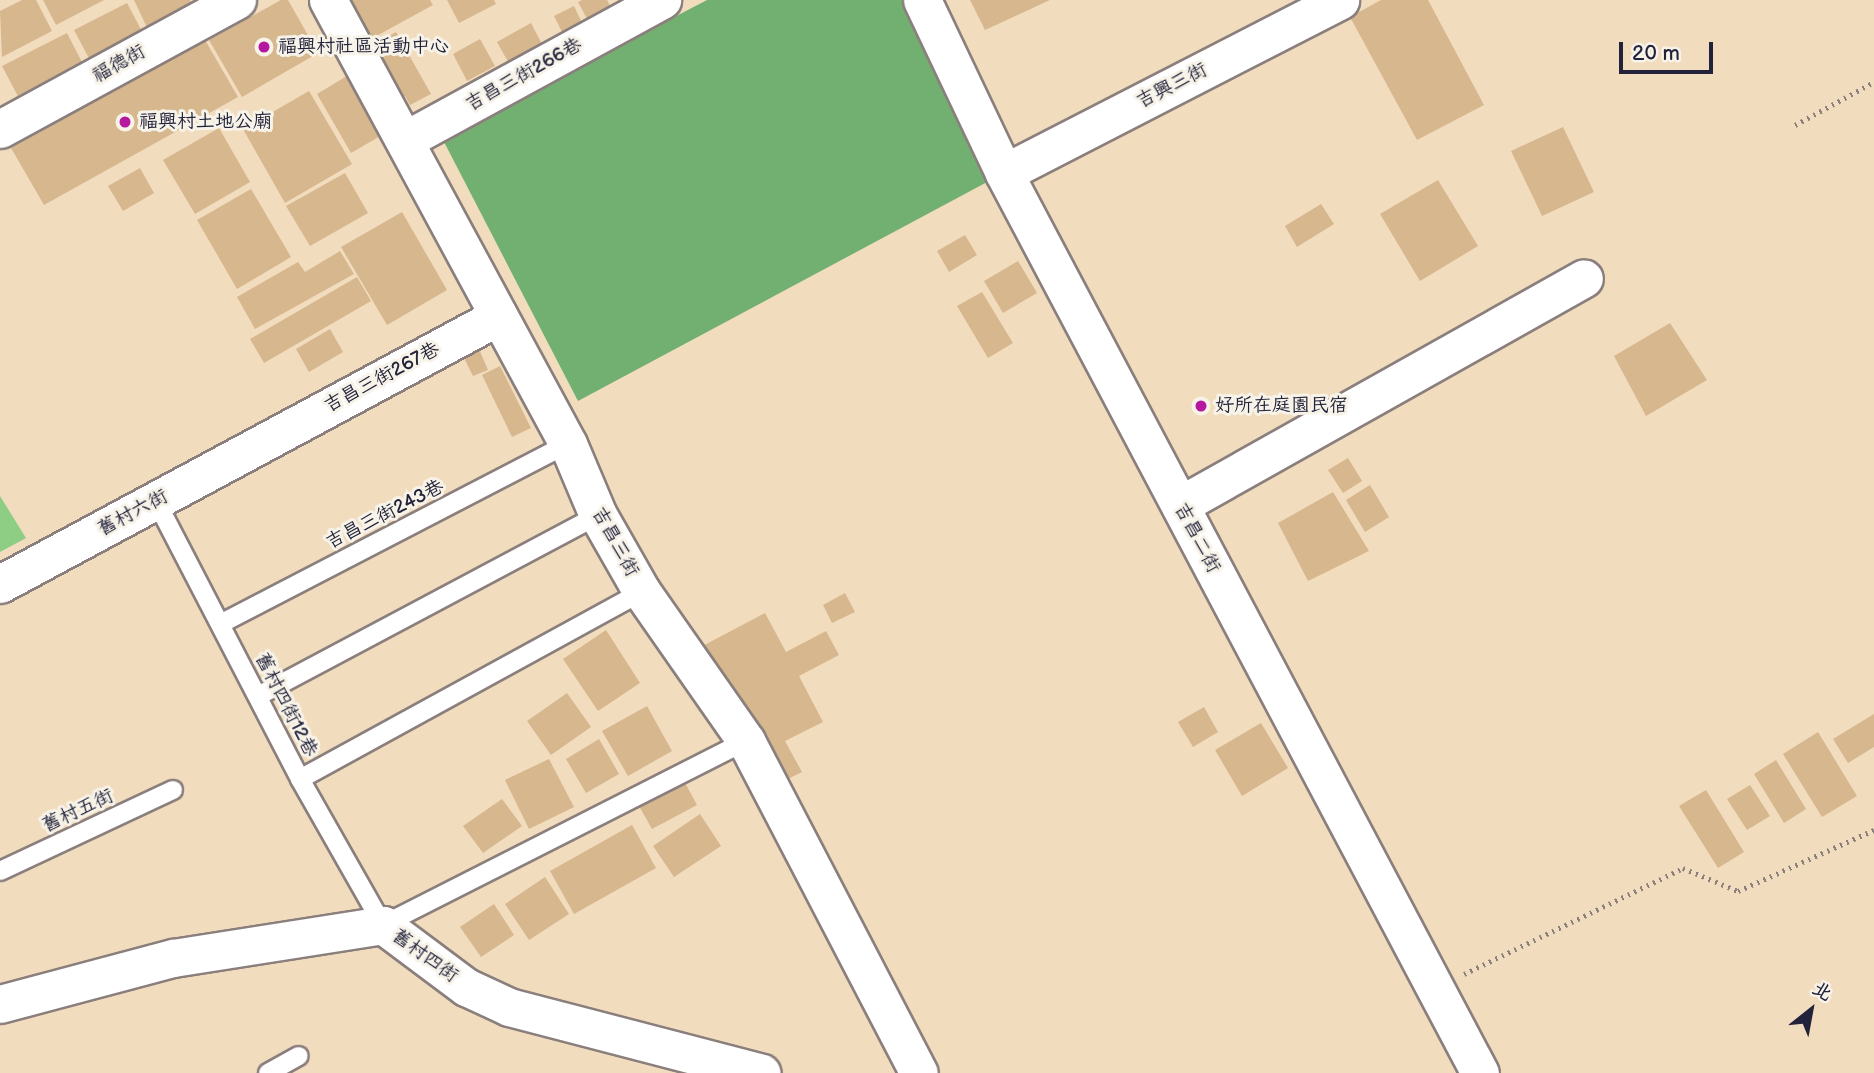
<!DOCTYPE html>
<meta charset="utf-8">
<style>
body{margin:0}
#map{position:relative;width:1874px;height:1073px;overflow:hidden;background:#f2dcbe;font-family:"Balsamiq Sans","LXGW WenKai TC",sans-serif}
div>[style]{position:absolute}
.green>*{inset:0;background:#8dcd84}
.forest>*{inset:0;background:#72b072}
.building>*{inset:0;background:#d7b78e}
.path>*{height:4.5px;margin-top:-2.25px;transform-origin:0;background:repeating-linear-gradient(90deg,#8a7f7c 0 2px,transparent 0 7px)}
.roads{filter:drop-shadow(2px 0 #8a7f7c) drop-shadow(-2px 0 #8a7f7c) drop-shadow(0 2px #8a7f7c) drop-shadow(0 -2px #8a7f7c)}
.service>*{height:18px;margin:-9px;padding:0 9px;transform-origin:9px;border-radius:9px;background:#fff}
.minor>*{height:37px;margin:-18.5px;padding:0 18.5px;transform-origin:18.5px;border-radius:18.5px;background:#fff}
.dots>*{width:19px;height:19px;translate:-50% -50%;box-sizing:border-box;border:4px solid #f7f3e8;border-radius:50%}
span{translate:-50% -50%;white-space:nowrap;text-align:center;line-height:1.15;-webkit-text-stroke:6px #f7f3e8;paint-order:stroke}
.poi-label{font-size:19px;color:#22223b}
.left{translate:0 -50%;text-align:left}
.street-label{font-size:19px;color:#22223b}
.north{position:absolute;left:1776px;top:975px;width:70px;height:70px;-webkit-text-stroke:5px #f7f3e8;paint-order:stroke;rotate:31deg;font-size:19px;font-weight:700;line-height:28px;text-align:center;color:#22223b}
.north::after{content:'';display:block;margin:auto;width:24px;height:32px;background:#22223b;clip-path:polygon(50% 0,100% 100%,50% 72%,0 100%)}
.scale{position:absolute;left:1619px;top:42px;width:94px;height:32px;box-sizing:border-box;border:4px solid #22223b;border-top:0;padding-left:9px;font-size:21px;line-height:24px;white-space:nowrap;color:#22223b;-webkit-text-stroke:5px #f7f3e8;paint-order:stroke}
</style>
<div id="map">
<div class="green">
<i style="clip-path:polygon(0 496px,26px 538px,0 552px)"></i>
</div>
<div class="forest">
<i style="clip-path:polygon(707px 0,908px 0,1004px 173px,578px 401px,442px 138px)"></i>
</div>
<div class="building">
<i style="clip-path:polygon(22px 0,36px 0,52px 31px,2px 57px,0 11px)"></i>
<i style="clip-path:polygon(43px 0,104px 0,56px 25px)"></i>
<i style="clip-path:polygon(134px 0,190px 0,195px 10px,150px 34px)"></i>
<i style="clip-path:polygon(281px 0,288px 0,318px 53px,242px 97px,209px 40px)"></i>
<i style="clip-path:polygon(348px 0,430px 0,433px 5px,360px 45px)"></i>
<i style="clip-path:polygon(447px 0,494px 0,496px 4px,459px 23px)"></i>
<i style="clip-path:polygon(582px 0,607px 0,615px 15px,592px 28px,578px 2px)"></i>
<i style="clip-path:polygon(970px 0,1050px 0,985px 30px)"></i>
<i style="clip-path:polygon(1381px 0,1428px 0,1484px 105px,1417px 140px,1350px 17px)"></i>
<i style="clip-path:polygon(127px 3px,145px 37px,92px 64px,74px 30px)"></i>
<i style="clip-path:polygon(574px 6px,583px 25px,563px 34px,554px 16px)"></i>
<i style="clip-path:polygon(531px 23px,544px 48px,511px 67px,497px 42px)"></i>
<i style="clip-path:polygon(396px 32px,431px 94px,410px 105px,405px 96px,400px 99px,371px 46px)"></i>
<i style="clip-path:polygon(67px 33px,86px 70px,22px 104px,2px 66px)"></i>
<i style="clip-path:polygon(480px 39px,495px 66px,467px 81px,453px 54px)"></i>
<i style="clip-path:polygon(205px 40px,238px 97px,44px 205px,11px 148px)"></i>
<i style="clip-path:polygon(347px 76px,382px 135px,351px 153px,317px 94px)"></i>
<i style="clip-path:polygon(309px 91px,352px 164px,285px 203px,243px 129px)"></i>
<i style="clip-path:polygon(1563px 127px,1594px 192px,1542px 216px,1511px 151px)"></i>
<i style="clip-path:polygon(219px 128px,250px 182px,195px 214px,163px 160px)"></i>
<i style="clip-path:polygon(140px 168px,154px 193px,123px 211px,108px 186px)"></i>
<i style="clip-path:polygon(345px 173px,368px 213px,310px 246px,286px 206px)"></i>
<i style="clip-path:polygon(1438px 180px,1478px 246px,1420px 281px,1380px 214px)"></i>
<i style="clip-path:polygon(251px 189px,291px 257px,237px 289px,197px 220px)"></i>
<i style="clip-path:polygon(1321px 204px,1334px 224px,1297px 247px,1285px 226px)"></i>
<i style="clip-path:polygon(402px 212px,447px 290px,387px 325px,341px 247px)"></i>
<i style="clip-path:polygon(965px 235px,977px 255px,949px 272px,937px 251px)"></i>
<i style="clip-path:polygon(340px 251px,354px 274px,255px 329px,237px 297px,298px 262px,305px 272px)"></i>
<i style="clip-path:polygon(1018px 261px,1037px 293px,1003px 313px,984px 281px)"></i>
<i style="clip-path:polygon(357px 277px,371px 301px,264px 363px,250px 339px)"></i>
<i style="clip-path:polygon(982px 292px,1013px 343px,988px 358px,957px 306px)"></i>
<i style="clip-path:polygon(1670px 323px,1707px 380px,1646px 416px,1614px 356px)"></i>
<i style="clip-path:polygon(330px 329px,343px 352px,309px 372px,296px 349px)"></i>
<i style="clip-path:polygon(479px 349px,488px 370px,473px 376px,463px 356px)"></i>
<i style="clip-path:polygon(500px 366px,531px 428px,512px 437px,482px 375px)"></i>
<i style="clip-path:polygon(1348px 458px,1362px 481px,1343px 493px,1328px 470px)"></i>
<i style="clip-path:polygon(1370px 485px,1389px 517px,1365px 532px,1346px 500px)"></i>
<i style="clip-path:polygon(1333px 492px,1369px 551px,1308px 581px,1278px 523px)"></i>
<i style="clip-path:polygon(845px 593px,855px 612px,832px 623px,823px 605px)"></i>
<i style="clip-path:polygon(765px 613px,786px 652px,826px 631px,839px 655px,799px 676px,823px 722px,785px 741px,802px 772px,768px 789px,695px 650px)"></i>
<i style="clip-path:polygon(606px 630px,640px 683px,598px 711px,563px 659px)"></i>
<i style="clip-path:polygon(567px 693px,591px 727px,551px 755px,527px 721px)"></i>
<i style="clip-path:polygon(647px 706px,672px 751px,628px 776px,602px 731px)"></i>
<i style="clip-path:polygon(1204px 707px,1218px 732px,1193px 747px,1178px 722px)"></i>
<i style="clip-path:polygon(1874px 714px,1874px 747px,1848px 763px,1833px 739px)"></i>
<i style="clip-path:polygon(1261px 723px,1288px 768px,1242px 796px,1215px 750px)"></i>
<i style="clip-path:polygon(1818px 732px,1857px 796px,1822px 817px,1783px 754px)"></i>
<i style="clip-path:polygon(599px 739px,619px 774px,586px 793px,566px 759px)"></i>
<i style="clip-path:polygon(549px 759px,574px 807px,529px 829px,505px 780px)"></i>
<i style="clip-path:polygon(1776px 760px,1806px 809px,1784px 823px,1754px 774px)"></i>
<i style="clip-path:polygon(684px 781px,697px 805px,652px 829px,639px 806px)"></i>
<i style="clip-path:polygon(1750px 785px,1770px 816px,1747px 830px,1727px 799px)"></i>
<i style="clip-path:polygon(1706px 790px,1744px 852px,1718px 868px,1679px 806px)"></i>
<i style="clip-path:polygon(502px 799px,522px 826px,483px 853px,463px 826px)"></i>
<i style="clip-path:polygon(700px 814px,721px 846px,674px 877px,653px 846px)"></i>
<i style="clip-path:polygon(632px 825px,656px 868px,574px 914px,550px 871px)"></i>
<i style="clip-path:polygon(545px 877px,569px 914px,529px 940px,505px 904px)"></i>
<i style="clip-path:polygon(494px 904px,514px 935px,481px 957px,460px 927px)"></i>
</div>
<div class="path">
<i style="left:1795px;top:125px;width:90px;rotate:-28.6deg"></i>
<i style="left:1464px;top:974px;width:243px;rotate:-25.8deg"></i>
<i style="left:1683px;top:868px;width:60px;rotate:22.7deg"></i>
<i style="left:1738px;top:891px;width:149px;rotate:-24.2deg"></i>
</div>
<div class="roads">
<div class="service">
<i style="left:156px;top:501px;width:313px;rotate:62.6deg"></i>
<i style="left:300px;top:779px;width:168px;rotate:60.4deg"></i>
<i style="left:383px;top:925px;width:407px;rotate:-26.9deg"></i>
<i style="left:222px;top:623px;width:390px;rotate:-27.4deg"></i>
<i style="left:258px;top:696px;width:385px;rotate:-28deg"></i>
<i style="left:300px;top:779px;width:390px;rotate:-28.7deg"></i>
<i style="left:0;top:871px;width:191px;rotate:-25.1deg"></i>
<i style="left:268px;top:1073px;width:35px;rotate:-29deg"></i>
</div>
<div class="minor">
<i style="left:328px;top:0;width:505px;rotate:61.61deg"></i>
<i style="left:568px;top:444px;width:77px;rotate:67.1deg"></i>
<i style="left:598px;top:515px;width:89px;rotate:60.3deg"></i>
<i style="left:642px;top:592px;width:182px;rotate:55.1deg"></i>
<i style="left:746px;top:741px;width:374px;rotate:62.5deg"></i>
<i style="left:922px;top:0;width:191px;rotate:64.6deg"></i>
<i style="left:1004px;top:173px;width:1018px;rotate:62.13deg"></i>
<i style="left:0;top:129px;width:270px;rotate:-28.6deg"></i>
<i style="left:405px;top:140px;width:293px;rotate:-28.6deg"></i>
<i style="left:1004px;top:173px;width:378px;rotate:-27.2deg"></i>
<i style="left:1180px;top:505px;width:463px;rotate:-29.3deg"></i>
<i style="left:0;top:584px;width:566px;rotate:-28.24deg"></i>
<i style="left:0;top:1004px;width:179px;rotate:-14.9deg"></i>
<i style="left:173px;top:958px;width:213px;rotate:-8.9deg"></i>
<i style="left:383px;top:925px;width:104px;rotate:36.8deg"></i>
<i style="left:466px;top:987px;width:47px;rotate:24.9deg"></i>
<i style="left:509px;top:1007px;width:261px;rotate:14.6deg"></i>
</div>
</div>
<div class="dots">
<i style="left:264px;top:47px;background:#b5179e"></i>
<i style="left:125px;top:122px;background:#b5179e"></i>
<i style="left:1201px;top:406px;background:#b5179e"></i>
</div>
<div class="poi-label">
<span class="left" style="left:278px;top:47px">福興村社區活動中心</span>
<span class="left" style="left:139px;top:122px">福興村土地公廟</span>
<span class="left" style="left:1215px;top:406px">好所在庭園民宿</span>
</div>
<div class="street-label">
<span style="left:119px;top:64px;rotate:-29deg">福德街</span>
<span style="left:524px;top:75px;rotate:-29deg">吉昌三街266巷</span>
<span style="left:1172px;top:86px;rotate:-27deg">吉興三街</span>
<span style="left:382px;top:378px;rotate:-28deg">吉昌三街267巷</span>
<span style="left:133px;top:513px;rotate:-28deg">舊村六街</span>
<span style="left:385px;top:515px;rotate:-27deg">吉昌三街243巷</span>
<span style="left:1197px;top:538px;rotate:62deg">吉昌二街</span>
<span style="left:615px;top:542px;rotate:61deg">吉昌三街</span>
<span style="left:286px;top:705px;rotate:63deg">舊村四街12巷</span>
<span style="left:78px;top:811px;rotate:-25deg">舊村五街</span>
<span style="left:425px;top:956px;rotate:36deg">舊村四街</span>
</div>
<div class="north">北</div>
<div class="scale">20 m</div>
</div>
